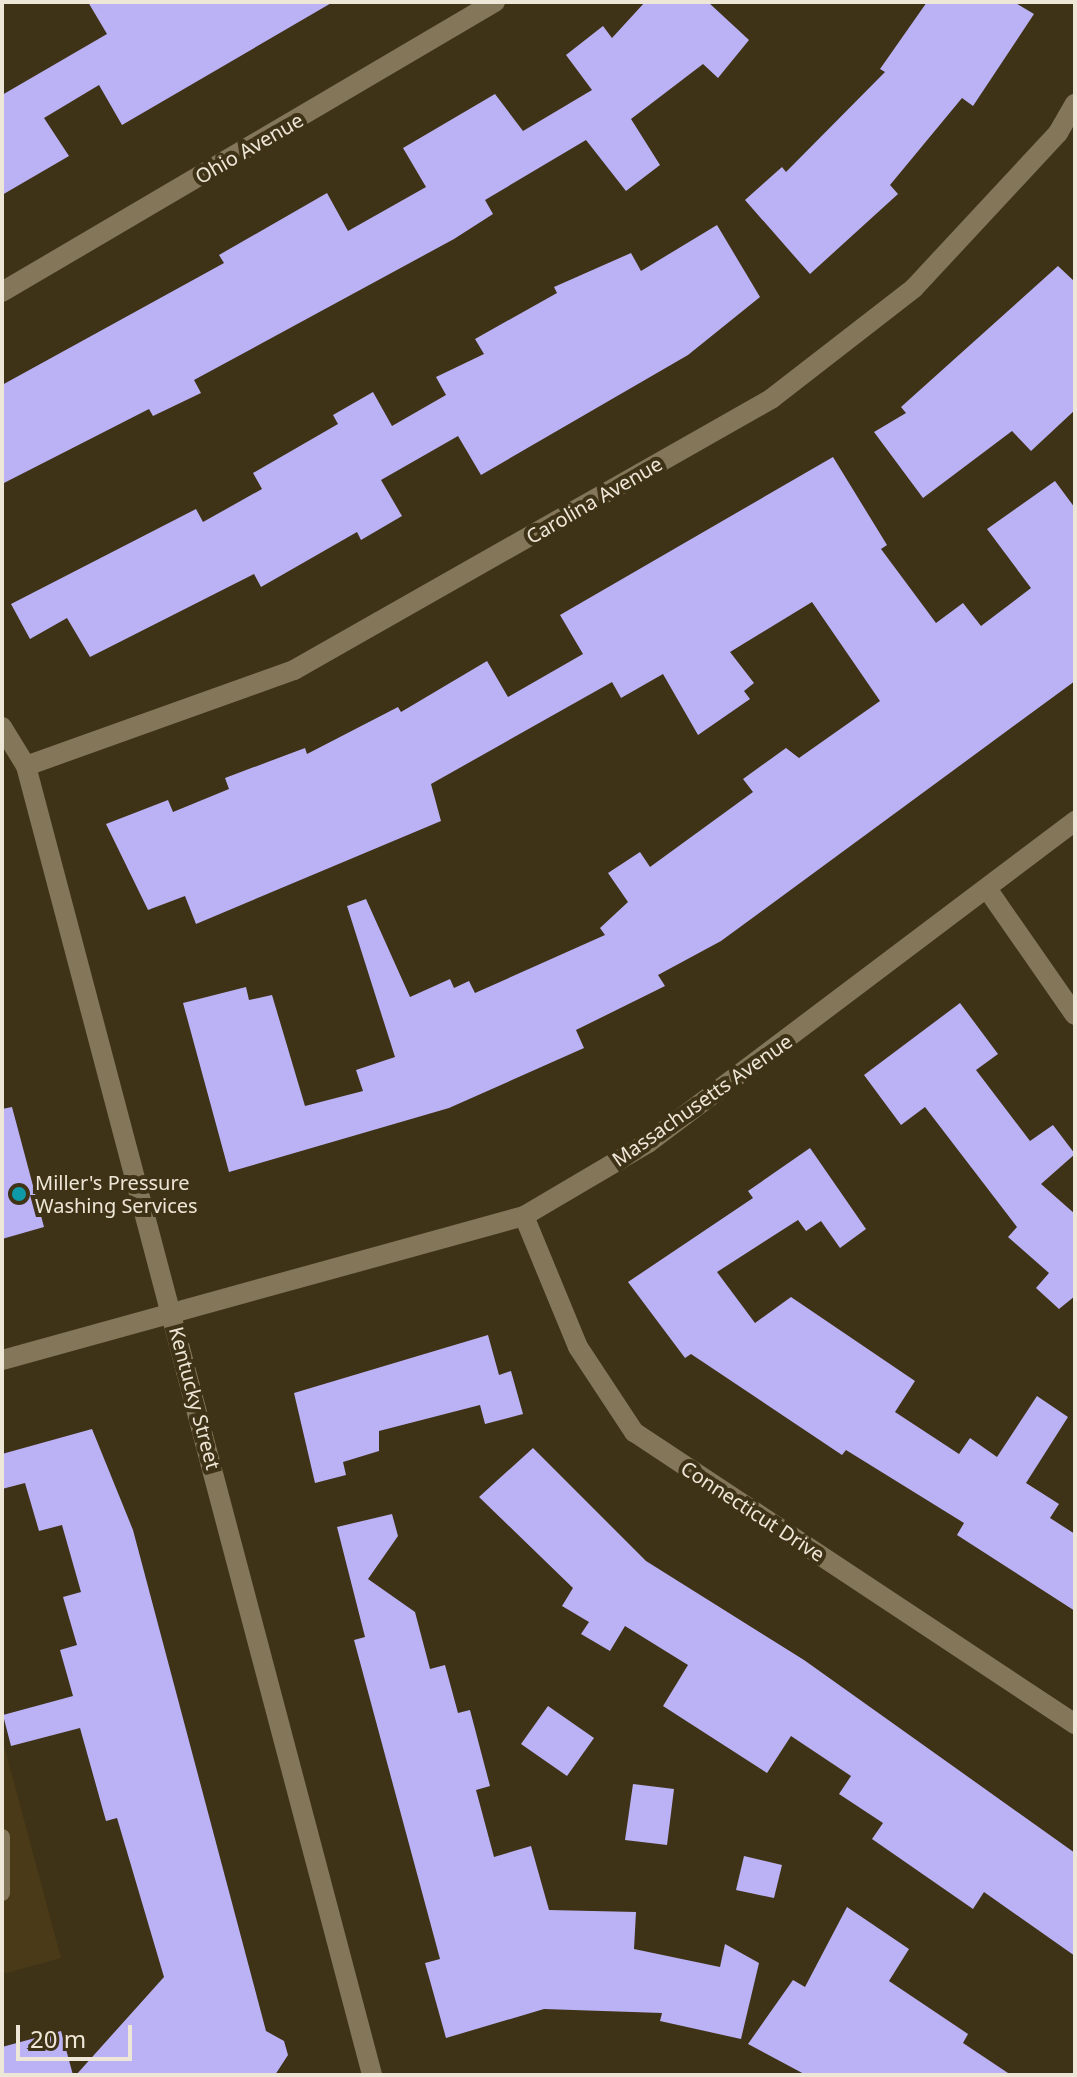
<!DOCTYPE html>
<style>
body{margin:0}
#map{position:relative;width:1077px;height:2077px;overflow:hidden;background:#3f3317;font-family:"Noto Sans",sans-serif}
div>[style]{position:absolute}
.built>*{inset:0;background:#4a3a17}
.building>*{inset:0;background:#bbb1f5}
.service>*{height:16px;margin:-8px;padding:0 8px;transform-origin:8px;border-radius:8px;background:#847658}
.minor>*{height:20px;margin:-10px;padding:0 10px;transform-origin:10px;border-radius:10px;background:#847658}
.dots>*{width:22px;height:22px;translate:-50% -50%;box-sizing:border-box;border:4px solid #3f3317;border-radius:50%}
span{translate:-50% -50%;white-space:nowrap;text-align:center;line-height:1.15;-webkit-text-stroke:8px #3f3317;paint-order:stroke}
.street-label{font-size:20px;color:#eee6d6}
.poi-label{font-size:20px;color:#eee6d6}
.left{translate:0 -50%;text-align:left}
.frame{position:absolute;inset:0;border:4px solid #eee6d6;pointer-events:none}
.scale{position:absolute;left:16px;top:2025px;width:116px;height:36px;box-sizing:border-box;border:4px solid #eee6d6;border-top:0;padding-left:10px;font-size:24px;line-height:28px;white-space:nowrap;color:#eee6d6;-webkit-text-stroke:6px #3f3317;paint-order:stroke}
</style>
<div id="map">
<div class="built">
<i style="clip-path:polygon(2px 1738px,61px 1958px,2px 1974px)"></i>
</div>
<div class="building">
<i style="clip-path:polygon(88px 2px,333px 2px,122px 125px,99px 85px,44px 118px,69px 156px,2px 195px,2px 95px,107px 34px)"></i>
<i style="clip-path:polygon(645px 2px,708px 2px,749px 40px,718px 78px,703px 64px,631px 119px,660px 165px,626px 191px,586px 140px,485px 200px,493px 214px,454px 239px,194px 380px,201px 393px,153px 416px,149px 409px,2px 484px,2px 385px,224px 263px,219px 255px,327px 193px,348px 231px,426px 187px,403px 148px,495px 94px,523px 131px,592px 90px,566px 55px,603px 26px,612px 38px)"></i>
<i style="clip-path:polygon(927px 2px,1014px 2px,1034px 14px,973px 106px,962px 98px,890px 185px,898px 194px,810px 274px,745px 200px,782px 167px,786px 172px,885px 72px,880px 69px)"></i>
<i style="clip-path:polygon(717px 225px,760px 297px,688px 355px,481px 475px,458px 436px,381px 480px,402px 516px,361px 540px,357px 532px,261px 587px,254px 574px,90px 657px,67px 618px,30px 639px,11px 604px,196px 509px,203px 522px,262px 489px,253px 473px,338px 424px,333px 415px,373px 392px,392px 426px,446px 395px,436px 377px,484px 354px,475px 339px,557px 293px,554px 287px,631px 253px,641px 271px)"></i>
<i style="clip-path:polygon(1058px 266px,1075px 282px,1075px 410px,1031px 451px,1012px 431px,923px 498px,874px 432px,906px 413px,901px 407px)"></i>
<i style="clip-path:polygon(833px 457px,887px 545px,881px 549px,936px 623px,963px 603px,981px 626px,1031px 588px,987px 529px,1055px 481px,1075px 508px,1075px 681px,721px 941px,658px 975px,665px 986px,576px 1030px,584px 1048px,449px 1108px,229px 1172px,183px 1003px,246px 987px,249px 1000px,272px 995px,305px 1106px,363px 1091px,356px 1070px,395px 1057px,347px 906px,366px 899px,410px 997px,450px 979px,454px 988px,469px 981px,475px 993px,605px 935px,600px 928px,628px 902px,608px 873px,640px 852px,650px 867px,753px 792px,743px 779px,786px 748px,799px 758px,880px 701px,812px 602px,730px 652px,754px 683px,744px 691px,750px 699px,698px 735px,663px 674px,621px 698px,612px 682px,431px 784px,441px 821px,196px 924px,185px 896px,148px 910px,106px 824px,168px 800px,173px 812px,229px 789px,225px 778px,305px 748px,307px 754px,398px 707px,401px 712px,487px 661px,508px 697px,583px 654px,560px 615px)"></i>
<i style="clip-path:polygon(960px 1003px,998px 1054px,976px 1070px,1030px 1141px,1053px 1125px,1075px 1154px,1041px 1184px,1075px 1214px,1075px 1296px,1059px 1309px,1036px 1288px,1049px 1273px,1008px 1237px,1017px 1227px,925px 1107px,901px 1125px,864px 1075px)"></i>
<i style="clip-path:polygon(12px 1107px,44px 1227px,2px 1239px,2px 1109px)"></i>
<i style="clip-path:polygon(810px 1148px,866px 1229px,840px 1248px,821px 1221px,806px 1231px,798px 1220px,717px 1272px,755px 1323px,791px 1297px,915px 1381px,895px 1412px,959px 1454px,970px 1438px,997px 1457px,1037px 1396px,1068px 1417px,1026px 1483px,1059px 1504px,1050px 1518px,1075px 1534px,1075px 1611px,957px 1535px,964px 1523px,846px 1450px,842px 1455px,691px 1354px,685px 1358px,628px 1282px,753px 1198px,748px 1191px)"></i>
<i style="clip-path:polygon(488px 1335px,499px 1375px,511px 1371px,523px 1414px,485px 1424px,480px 1405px,379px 1431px,379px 1451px,343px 1462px,346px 1475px,315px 1483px,294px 1393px)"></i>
<i style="clip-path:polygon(92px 1429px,133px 1530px,266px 2031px,284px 2041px,288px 2055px,275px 2075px,76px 2075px,164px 1977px,117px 1818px,106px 1821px,80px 1728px,11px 1746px,3px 1715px,73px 1696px,60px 1650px,77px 1645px,63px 1597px,81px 1592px,62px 1525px,39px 1531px,25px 1483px,2px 1489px,2px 1454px)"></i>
<i style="clip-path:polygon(533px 1448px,646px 1561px,804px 1660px,1075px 1853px,1075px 1956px,984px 1892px,973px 1909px,872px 1839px,883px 1823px,839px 1794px,851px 1776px,791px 1736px,767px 1773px,663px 1706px,688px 1665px,625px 1626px,610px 1651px,581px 1634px,589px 1622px,562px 1606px,573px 1588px,479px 1497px)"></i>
<i style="clip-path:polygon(392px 1514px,398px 1536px,368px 1579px,415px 1612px,430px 1669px,445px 1665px,458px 1713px,470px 1710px,490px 1786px,476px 1790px,494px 1857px,531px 1846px,549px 1910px,636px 1912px,634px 1949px,720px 1967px,725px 1944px,759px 1963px,741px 2039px,660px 2021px,662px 2013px,544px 2009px,446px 2038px,425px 1963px,440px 1959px,354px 1640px,365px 1637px,337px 1527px)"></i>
<i style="clip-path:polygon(548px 1706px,594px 1738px,567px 1776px,521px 1744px)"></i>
<i style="clip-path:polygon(633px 1784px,674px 1789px,667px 1845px,625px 1840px)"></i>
<i style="clip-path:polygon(744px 1856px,782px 1865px,774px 1898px,736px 1890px)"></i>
<i style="clip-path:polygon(847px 1907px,909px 1949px,889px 1981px,968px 2034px,963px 2043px,1011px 2075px,806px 2075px,748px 2044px,793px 1980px,805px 1987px)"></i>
<i style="clip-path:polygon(61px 2031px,73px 2075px,2px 2075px,2px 2047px)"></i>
</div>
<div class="service">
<i style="left:2px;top:1837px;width:56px;rotate:90deg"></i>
</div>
<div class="minor">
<i style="left:2px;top:292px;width:572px;rotate:-30.47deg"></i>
<i style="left:2px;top:727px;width:46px;rotate:58.4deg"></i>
<i style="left:26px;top:766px;width:1354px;rotate:75.19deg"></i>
<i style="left:26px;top:766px;width:285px;rotate:-19.7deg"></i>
<i style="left:294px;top:670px;width:549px;rotate:-29.6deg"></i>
<i style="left:771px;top:399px;width:181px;rotate:-37.8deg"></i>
<i style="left:914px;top:288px;width:212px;rotate:-47.1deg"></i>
<i style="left:1058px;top:133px;width:34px;rotate:-60deg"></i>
<i style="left:988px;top:890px;width:152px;rotate:55.2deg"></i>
<i style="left:524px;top:1216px;width:142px;rotate:67.6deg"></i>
<i style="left:578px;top:1347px;width:102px;rotate:56.6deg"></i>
<i style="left:634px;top:1432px;width:529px;rotate:33.51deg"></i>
<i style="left:2px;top:1360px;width:541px;rotate:-15.42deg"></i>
<i style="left:524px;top:1216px;width:144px;rotate:-30.5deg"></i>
<i style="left:648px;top:1143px;width:535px;rotate:-37.02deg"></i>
</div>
<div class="dots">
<i style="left:19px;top:1194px;background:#0f9aa8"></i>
</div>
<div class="street-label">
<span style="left:249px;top:148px;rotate:-30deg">Ohio Avenue</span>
<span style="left:594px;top:500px;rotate:-30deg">Carolina Avenue</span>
<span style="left:702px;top:1100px;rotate:-35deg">Massachusetts Avenue</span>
<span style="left:195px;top:1398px;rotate:75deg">Kentucky Street</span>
<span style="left:753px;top:1511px;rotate:33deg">Connecticut Drive</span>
</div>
<div class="poi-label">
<span class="left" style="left:35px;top:1194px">Miller's Pressure<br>Washing Services</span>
</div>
<div class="frame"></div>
<div class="scale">20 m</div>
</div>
